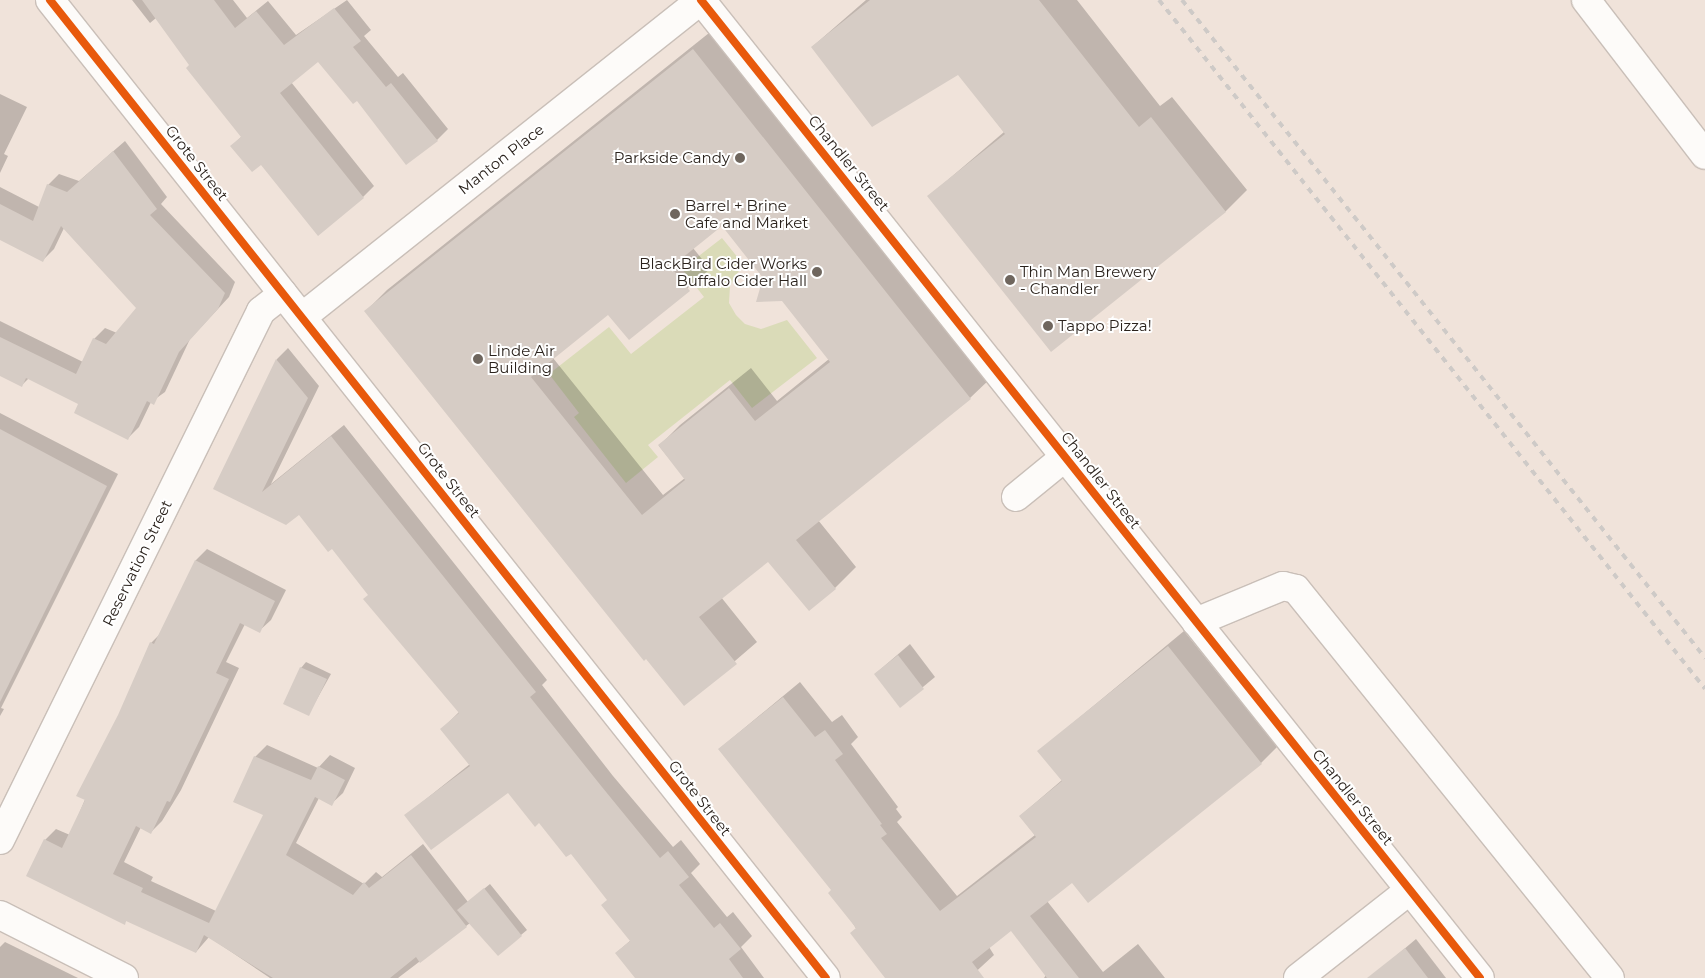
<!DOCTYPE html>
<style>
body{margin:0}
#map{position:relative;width:1705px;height:978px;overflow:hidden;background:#f0e3da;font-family:Montserrat,sans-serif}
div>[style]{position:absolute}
.green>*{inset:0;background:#dadbb8}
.shadow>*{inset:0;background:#0003}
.building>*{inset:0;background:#d6ccc5}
.roads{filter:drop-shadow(1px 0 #c9bfb8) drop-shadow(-1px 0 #c9bfb8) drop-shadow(0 1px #c9bfb8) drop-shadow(0 -1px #c9bfb8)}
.minor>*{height:28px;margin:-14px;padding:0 14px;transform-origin:14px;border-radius:14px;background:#fdfbf9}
.rail>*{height:4px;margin-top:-2px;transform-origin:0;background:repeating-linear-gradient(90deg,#cecac7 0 6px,transparent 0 12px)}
.cycleway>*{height:8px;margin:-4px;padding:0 4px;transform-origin:4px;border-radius:4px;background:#e8590c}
.dots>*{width:14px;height:14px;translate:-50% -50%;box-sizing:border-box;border:2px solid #fff;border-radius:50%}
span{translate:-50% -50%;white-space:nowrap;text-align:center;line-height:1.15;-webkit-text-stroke:4px #fff;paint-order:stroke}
.poi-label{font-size:15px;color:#2a221c}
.right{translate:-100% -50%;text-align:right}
.left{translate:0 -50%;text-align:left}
.street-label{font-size:15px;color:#2a221c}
</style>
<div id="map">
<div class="green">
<i style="clip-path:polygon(722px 238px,743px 264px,730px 286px,729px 303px,736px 315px,745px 324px,761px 329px,787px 320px,817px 358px,752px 408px,730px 380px,648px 445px,658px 457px,626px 483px,574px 417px,579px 413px,549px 374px,609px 327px,631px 354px,704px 297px,682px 269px)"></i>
</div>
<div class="shadow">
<i style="clip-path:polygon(132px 0,233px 0,247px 18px,268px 1px,296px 35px,347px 0,371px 30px,364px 36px,398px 77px,403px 73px,448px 129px,437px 140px,357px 99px,318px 60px,291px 82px,374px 186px,363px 197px,261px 163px,232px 146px,242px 136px,156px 18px,150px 23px)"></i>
<i style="clip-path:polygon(866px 0,1077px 0,1160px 106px,1172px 97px,1247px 190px,1226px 211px,1051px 350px,929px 196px,1004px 132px,958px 73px,812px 47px)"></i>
<i style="clip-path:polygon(evenodd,714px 29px,991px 378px,970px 398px,818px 520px,856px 567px,835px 588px,768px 560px,721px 597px,757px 642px,685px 704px,366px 311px,387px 290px,714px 29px,722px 224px,829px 359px,777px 401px,751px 368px,680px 425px,659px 446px,685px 478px,663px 495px,553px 358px,609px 313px,629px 338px,710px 269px,693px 248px,722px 224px)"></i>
<i style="clip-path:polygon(0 94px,27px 107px,4px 154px,8px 156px,0 173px)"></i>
<i style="clip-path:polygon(125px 141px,167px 197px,161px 204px,235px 282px,229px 297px,190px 339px,165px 392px,151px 402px,139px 427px,128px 438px,80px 404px,29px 378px,22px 385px,0 374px,0 321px,83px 362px,94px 339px,105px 328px,117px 333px,138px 308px,64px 228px,54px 249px,43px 260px,0 238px,0 187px,39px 207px,48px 185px,59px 174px,79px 181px)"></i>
<i style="clip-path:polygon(288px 348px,319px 386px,271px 484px,344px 425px,547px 680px,542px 685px,613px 776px,673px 847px,681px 840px,700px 864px,691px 873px,727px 917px,733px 912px,752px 936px,741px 947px,764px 978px,636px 978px,616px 953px,631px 940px,609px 900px,571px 852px,508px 791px,406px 815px,470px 764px,442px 729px,459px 712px,332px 547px,299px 513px,215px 489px,277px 359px)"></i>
<i style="clip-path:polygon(0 413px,118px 474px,1px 708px,4px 709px,0 716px)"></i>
<i style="clip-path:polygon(207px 549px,286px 590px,271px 620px,259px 631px,245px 624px,226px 662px,239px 668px,181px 790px,162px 821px,151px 832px,141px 827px,124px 862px,153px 877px,151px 881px,216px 911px,265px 815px,235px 801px,255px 757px,267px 745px,318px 768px,330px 755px,355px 768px,343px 793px,331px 804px,319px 798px,296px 843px,364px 884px,376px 872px,382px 877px,423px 844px,468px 902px,490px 884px,527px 930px,498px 954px,470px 923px,398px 978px,270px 978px,209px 937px,196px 952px,127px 920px,124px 923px,45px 840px,56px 829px,70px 835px,151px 643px,161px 633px,196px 560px)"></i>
<i style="clip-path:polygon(1184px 631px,1277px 747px,1261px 763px,1073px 881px,1047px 901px,1103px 972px,1138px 944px,1165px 978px,1044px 978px,1046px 975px,1011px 929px,989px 947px,994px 955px,969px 978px,887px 978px,832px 890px,719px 749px,800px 682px,832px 722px,842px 715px,858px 737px,851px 744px,898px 807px,896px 809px,902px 817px,897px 822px,957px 896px,1035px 835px,1020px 816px,1062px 780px,1039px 751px)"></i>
<i style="clip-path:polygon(910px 644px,935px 677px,900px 706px,875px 674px)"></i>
<i style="clip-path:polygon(306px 662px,331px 674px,308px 715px,301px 668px)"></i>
<i style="clip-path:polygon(1416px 939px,1446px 978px,1384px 978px,1378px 971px)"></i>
<i style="clip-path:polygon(5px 942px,78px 978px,0 978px,0 947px)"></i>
</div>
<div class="building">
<i style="clip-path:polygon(142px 0,214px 0,235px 28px,256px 11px,284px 45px,334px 8px,361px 41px,353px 47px,386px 87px,391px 83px,438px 141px,406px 165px,357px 101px,353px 104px,318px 62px,280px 93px,364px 198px,318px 236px,261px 165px,252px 172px,230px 146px,241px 137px,186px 68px,189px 65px)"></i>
<i style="clip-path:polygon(870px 0,1039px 0,1139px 127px,1151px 117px,1226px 212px,1051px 352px,927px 196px,1005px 134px,958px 75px,872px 127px,811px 47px)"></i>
<i style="clip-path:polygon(evenodd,693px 49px,971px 399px,796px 540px,836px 589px,809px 611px,768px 562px,699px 617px,737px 664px,684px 706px,646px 659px,644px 661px,364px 311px,693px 49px,722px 226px,763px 278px,756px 302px,782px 301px,830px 362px,755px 421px,729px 388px,658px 445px,685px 480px,642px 515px,531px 377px,608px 315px,629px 340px,690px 291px,671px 267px,722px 226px)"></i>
<i style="clip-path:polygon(113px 151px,157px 209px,150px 215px,225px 293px,218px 309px,179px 352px,154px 405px,147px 401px,128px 440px,74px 413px,78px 404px,26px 378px,22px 387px,0 376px,0 337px,76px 374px,93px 338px,106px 344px,136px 308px,61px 226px,43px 262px,0 240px,0 204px,33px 221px,47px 184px,67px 192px)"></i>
<i style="clip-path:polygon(276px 359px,308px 398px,262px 492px,331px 436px,536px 692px,530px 697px,602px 787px,660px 858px,668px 851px,689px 877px,679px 885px,714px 928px,720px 923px,741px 949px,729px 959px,743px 978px,635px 978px,615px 953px,630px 941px,601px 905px,607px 900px,571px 854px,566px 857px,539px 823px,535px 827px,508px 793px,431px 850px,404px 815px,470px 766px,440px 729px,459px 713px,363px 599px,368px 595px,332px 549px,328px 552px,299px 515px,286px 525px,213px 489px)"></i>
<i style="clip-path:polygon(0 429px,107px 486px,0 702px)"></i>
<i style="clip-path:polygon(195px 560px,275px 601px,260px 633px,240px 623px,216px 673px,229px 679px,170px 802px,167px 801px,151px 834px,136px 826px,113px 874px,143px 888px,141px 892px,209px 923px,263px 815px,233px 802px,254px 756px,311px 780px,318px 766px,345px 780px,332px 806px,315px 797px,286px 855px,353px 895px,364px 882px,369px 888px,411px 855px,467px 927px,420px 963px,416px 957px,390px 978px,273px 978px,204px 935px,196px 953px,126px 921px,125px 925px,26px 876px,44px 839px,62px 848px,85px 800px,76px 796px,118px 715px,150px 642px,154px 644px)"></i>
<i style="clip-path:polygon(1168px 646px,1262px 764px,1088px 903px,1072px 883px,1030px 916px,1079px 978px,1047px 978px,1011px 931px,972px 962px,984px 978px,885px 978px,850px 933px,856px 928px,828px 893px,831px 890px,718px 749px,783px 697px,815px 737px,825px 730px,843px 754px,835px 760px,882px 824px,880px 825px,887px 834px,881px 838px,940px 911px,1036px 837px,1019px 816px,1062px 781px,1037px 751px)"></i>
<i style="clip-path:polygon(898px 655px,924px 689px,900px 708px,874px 674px)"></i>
<i style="clip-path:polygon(300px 667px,327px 679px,309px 716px,283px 704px)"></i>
<i style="clip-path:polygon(484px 888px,522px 936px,498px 956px,457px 910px)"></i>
<i style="clip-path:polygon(1405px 948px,1428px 978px,1367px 978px)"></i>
</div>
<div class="roads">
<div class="minor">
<i style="left:50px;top:0;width:1248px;rotate:51.57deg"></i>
<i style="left:701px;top:0;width:1250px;rotate:51.46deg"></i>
<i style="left:1586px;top:0;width:195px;rotate:52.5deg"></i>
<i style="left:302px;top:317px;width:510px;rotate:-38.47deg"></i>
<i style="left:1016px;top:497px;width:63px;rotate:-39.2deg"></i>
<i style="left:1196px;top:622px;width:94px;rotate:-22.5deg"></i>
<i style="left:1283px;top:586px;width:13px;rotate:13deg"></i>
<i style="left:1296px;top:589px;width:500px;rotate:51.1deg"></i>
<i style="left:0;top:840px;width:590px;rotate:-63.74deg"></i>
<i style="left:261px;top:311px;width:28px;rotate:-38deg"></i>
<i style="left:0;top:915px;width:139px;rotate:26.9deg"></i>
<i style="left:1298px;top:978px;width:142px;rotate:-38.2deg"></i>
</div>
</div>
<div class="rail">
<i style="left:1159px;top:0;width:879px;rotate:51.6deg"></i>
<i style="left:1182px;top:0;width:841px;rotate:51.52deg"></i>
</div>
<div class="cycleway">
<i style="left:50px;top:0;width:1248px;rotate:51.57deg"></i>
<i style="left:701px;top:0;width:1250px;rotate:51.46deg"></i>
</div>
<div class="dots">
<i style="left:740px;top:158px;background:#6f665e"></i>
<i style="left:675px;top:214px;background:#6f665e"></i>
<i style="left:817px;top:272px;background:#6f665e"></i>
<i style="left:1010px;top:280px;background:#6f665e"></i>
<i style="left:1048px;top:326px;background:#6f665e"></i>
<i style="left:478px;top:359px;background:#6f665e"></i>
</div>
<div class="poi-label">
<span class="right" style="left:730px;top:158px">Parkside Candy</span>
<span class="left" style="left:685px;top:214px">Barrel + Brine<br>Cafe and Market</span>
<span class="right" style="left:807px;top:272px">BlackBird Cider Works<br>Buffalo Cider Hall</span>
<span class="left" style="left:1020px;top:280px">Thin Man Brewery<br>- Chandler</span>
<span class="left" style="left:1058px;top:326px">Tappo Pizza!</span>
<span class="left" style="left:488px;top:359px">Linde Air<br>Building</span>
</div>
<div class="street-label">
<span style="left:501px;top:159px;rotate:-38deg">Manton Place</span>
<span style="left:197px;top:163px;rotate:52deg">Grote Street</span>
<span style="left:849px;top:163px;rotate:51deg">Chandler Street</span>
<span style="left:449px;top:480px;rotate:52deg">Grote Street</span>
<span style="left:1101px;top:480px;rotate:52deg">Chandler Street</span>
<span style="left:137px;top:563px;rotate:-64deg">Reservation Street</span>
<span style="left:1353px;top:797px;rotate:51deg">Chandler Street</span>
<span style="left:700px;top:798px;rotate:52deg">Grote Street</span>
</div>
</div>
